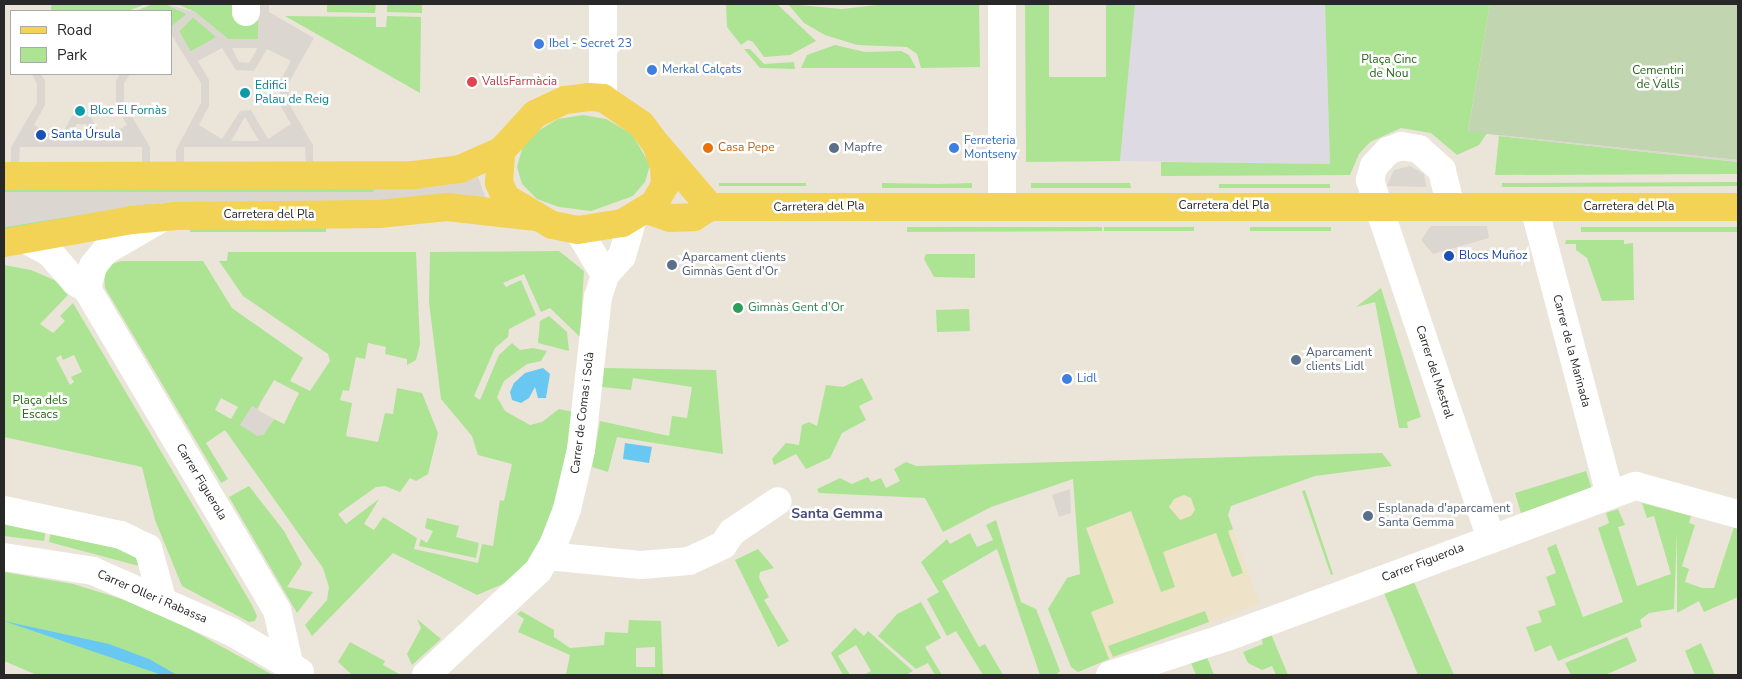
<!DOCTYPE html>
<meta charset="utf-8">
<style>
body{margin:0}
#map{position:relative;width:1742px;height:679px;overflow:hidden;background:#ebe4d9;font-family:"Nunito Sans",sans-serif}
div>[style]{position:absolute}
.industrial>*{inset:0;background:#dddae3}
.education>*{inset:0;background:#eee2c8}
.green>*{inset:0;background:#ace494}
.cemetery>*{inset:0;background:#c1d5b0}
.plaza>*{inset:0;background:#dbd7d0}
.water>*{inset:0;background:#69c8f1}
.minor>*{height:28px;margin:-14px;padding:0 14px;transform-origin:14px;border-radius:14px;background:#fff}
.major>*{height:28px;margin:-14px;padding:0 14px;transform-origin:14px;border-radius:14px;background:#f3d356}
.dots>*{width:14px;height:14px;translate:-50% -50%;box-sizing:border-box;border:2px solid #fff;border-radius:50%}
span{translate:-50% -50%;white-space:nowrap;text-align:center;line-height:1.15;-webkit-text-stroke:5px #fff;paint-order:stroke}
.shop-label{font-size:12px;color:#366cbe}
.left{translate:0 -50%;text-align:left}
.park-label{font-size:12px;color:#256618}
.health-label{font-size:12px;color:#be3a42}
.culture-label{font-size:12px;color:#0d838f}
.transit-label{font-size:12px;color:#164399}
.food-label{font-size:12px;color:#c56008}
.service-label{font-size:12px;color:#4e5e75}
.street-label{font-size:12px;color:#282828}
.leisure-label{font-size:12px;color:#27864d}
.neighbourhood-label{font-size:14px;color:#484f79;font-weight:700}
.frame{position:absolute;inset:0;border:5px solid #282828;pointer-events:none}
.legend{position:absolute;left:10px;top:10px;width:162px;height:65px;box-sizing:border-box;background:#fff;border:1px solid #a9a9a9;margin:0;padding:6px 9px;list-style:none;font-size:15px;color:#282828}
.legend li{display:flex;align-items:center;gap:10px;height:25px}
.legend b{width:25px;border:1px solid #a9a9a9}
</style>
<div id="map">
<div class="industrial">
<i style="clip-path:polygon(1135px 4px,1325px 4px,1330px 164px,1120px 161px)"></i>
</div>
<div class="education">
<i style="clip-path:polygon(1214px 478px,1260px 604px,1087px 667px,1074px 485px)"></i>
</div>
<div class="green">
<i style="clip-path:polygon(51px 4px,146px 4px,128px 11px,51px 11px)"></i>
<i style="clip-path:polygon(153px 4px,165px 4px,187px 14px,171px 27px,171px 11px,136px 11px)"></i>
<i style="clip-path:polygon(177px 4px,231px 4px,258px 19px,258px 39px,228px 39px,195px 12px)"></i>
<i style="clip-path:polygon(327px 4px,376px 4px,375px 13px,327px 12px)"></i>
<i style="clip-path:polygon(387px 4px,422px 4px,422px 13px,387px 12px)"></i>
<i style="clip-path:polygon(726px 4px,777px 4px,816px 41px,790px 55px,764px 57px,753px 42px,748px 40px,741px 45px,727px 27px)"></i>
<i style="clip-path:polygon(788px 4px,842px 9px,886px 4px,979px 4px,980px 67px,921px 68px,917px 54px,907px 47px,857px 45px,825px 35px,804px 23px)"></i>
<i style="clip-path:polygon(1025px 4px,1049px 4px,1049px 77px,1106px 77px,1106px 4px,1135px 4px,1120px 161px,1026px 162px)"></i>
<i style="clip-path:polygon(1325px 4px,1490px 4px,1468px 131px,1487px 133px,1479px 145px,1457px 155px,1431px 133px,1401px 128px,1370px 142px,1359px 154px,1350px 175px,1161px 176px,1161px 162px,1330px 164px)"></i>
<i style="clip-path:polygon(285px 16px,376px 17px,376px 27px,386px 27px,387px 16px,421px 17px,420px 93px)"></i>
<i style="clip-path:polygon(193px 17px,217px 37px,190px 52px,179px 31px)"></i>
<i style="clip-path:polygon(835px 45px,865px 52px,901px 51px,909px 55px,916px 68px,801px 68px,807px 55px)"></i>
<i style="clip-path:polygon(744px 49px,750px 49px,764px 64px,794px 62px,795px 69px,760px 68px)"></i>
<i style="clip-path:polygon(583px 115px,606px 119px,632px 134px,650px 165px,645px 182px,633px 196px,591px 211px,559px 207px,537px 199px,522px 184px,517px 167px,523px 146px,538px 131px,558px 119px)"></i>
<i style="clip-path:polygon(1499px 136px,1738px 162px,1738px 174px,1495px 175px)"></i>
<i style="clip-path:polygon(1738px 182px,1738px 186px,1502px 187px,1502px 183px)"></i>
<i style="clip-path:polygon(719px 183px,806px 183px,806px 186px,719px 186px)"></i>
<i style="clip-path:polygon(882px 183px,938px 184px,972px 183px,972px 188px,882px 188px)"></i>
<i style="clip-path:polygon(1031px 183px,1130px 183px,1131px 188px,1031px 188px)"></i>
<i style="clip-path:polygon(1219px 184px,1330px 184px,1330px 188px,1219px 188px)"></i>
<i style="clip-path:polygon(4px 187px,374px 188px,374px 192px,4px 192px)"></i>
<i style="clip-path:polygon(374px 199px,374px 203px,4px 231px,4px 227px,141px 204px)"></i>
<i style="clip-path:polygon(907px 227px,1102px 227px,1102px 231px,907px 232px)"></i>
<i style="clip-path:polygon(1104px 227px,1194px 227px,1194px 231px,1104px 231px)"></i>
<i style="clip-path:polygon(1250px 227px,1331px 227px,1331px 231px,1250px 231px)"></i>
<i style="clip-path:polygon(1581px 227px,1738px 227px,1738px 232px,1581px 232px)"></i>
<i style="clip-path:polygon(190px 228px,326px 228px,326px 232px,190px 232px)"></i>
<i style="clip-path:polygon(1566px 240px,1624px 240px,1624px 244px,1633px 243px,1634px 300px,1602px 301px,1587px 258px,1576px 250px,1576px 244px,1565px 244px)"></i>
<i style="clip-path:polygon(evenodd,559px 251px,584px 271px,580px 337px,550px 308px,541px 312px,524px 274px,503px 283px,506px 287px,521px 280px,536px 315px,509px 329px,508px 337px,495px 348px,474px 396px,480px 400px,499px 355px,512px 343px,520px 350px,533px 348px,547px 351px,541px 361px,527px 364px,504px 381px,497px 397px,505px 411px,530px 425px,542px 422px,559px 409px,574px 412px,558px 496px,533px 558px,515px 579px,477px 595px,393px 553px,312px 636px,305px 625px,327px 600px,329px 587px,323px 568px,225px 430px,206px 443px,228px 479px,221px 483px,105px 288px,104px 274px,112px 264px,121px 261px,203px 261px,232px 308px,303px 358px,290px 381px,310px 391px,330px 361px,328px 354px,243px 296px,219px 261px,227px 261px,228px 252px,416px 252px,420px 344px,416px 360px,407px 365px,407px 359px,385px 354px,386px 347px,368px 343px,365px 359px,356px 357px,349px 391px,343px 390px,340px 400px,352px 403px,346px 436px,378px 442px,385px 413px,393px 414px,397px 388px,422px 393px,438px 433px,428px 474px,416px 481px,410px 478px,400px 492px,385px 486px,376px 487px,338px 514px,346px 524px,379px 499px,364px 524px,374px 530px,383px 517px,417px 538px,414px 549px,478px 563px,482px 544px,493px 546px,500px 500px,504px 501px,512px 464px,478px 455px,472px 436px,441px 399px,429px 302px,430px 252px,559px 251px,274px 380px,299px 393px,284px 424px,274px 419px,263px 435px,252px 406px,257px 409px,274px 380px,559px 251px,221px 398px,238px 407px,231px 419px,215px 410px,221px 398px)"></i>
<i style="clip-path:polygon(926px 254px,975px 254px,975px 278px,934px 277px,924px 259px)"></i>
<i style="clip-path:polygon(evenodd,4px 265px,31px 270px,61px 283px,68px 295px,40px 324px,53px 333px,65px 321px,60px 316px,73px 303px,252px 605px,257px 616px,255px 621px,249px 622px,182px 586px,155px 520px,142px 467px,4px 437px,4px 265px,61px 355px,63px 360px,74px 355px,82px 372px,71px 377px,74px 382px,70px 385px,56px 358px,61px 355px)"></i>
<i style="clip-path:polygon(1381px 288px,1421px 417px,1407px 422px,1408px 428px,1399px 428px,1375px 302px,1356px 307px)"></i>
<i style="clip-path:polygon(969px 309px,970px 331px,937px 332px,936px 310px)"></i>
<i style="clip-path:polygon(549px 316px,567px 332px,569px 351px,538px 343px,540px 321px)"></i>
<i style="clip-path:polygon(603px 368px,716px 370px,723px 454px,617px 437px,608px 472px,592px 467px,600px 421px,669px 436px,672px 416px,687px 418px,692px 387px,633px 378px,631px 390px,602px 387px)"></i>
<i style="clip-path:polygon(862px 378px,873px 399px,859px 406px,866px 420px,842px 433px,830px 458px,806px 469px,796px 454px,774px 465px,772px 459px,786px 443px,799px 445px,802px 425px,809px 422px,817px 426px,826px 385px,843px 387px)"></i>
<i style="clip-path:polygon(evenodd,1382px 453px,1392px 466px,1315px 476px,1231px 506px,1228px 515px,1233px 529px,1228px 531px,1243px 573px,1232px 577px,1216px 533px,1163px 552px,1175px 587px,1161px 592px,1131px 511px,1086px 528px,1114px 603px,1091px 612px,1109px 659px,1078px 672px,1071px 667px,1048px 609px,1067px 578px,1080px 574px,1073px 479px,991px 507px,943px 532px,925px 498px,819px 493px,817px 489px,840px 478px,852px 484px,868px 477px,871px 482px,881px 478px,886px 488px,900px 481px,894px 469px,906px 462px,916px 466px,1382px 453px,1184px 495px,1191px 498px,1195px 510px,1191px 516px,1180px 520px,1169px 507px,1174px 499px,1184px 495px)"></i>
<i style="clip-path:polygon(1586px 471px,1592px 489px,1521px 513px,1515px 493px)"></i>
<i style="clip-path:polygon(249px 486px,284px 531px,302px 564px,287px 587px,313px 592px,297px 613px,229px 497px)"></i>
<i style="clip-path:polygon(1305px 490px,1333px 574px,1331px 575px,1302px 491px)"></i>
<i style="clip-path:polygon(1642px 503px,1691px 516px,1689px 523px,1695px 525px,1682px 566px,1689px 569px,1685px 582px,1702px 588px,1714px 588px,1734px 527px,1738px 529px,1738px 597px,1704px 612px,1699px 601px,1677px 613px,1677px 532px,1674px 609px,1649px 613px,1640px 620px,1642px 627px,1558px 661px,1551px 645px,1535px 652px,1526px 627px,1542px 622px,1538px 611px,1556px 605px,1546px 577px,1556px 573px,1547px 548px,1556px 544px,1583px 617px,1623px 602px,1598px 528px,1609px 523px,1606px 513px,1618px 509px,1625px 525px,1618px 527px,1637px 586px,1671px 574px,1654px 516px,1647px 518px)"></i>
<i style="clip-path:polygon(427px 518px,459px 526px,456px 537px,479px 543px,476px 558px,419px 546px,421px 539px,427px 543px,433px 531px,425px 528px)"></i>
<i style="clip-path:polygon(4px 520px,46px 529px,44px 541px,4px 536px)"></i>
<i style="clip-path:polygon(996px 520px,1021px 602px,1036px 609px,1060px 671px,1056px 675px,1040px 675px,997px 549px,942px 581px,979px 647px,985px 644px,1003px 675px,983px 675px,956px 631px,947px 636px,927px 599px,939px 592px,921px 562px,947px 539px,950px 544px,970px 533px,977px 547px,993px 540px,986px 525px)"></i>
<i style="clip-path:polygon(51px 530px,121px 545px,135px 555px,139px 566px,49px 542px)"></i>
<i style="clip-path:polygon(758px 549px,774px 568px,760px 572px,759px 578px,769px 597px,764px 600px,789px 641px,778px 647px,735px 560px)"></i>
<i style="clip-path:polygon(4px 572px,73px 584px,132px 602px,168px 617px,273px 675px,37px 675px,4px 661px)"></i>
<i style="clip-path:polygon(1414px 582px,1454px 675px,1418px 675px,1384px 593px)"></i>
<i style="clip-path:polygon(921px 602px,941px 638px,925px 647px,942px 675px,935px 675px,928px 663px,916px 669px,878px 636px,897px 614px)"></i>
<i style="clip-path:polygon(evenodd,521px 611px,554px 630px,554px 637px,570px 648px,604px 645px,605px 632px,628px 633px,629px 620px,661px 621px,663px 675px,566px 674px,570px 655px,518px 632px,524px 619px,517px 614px,521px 611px,655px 647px,655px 667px,636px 667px,636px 648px,655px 647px)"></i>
<i style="clip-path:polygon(1205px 611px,1209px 622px,1113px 657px,1108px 646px)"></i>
<i style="clip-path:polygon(417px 619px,441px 639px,412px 665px,407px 654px,421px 628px)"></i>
<i style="clip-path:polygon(855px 628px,864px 636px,868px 631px,913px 671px,906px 675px,864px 675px,871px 671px,856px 645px,838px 656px,850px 675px,843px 675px,831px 653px)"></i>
<i style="clip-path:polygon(1271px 634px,1288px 675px,1276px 675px,1272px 666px,1262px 670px,1248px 663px,1243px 652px,1263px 644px,1261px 637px)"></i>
<i style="clip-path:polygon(1627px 637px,1637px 661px,1605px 675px,1571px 675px,1565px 663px)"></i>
<i style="clip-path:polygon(350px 642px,385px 661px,383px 665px,401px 675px,352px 675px,338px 662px)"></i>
<i style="clip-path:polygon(1701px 643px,1705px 652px,1715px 675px,1695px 675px,1685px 651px)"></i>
<i style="clip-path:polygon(1207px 657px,1214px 675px,1196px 675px,1191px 663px)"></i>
</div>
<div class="cemetery">
<i style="clip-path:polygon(1490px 4px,1738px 4px,1738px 160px,1468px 132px)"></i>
</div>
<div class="plaza">
<i style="clip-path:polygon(evenodd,165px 4px,195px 12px,228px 39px,258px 39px,258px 19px,231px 4px,269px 4px,269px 12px,314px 38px,288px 84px,289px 104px,313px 145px,313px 164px,306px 164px,305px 147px,184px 147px,184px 165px,176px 165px,176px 150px,201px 103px,201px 83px,171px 34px,171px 27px,187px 14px,165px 4px,193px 17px,216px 37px,191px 52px,179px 31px,193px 17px,165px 4px,222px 48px,236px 70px,254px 71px,267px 49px,291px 61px,280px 81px,280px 105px,291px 124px,268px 139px,251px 110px,240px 111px,222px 139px,199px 125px,209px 106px,209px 80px,198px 61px,222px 48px,165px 4px,232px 48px,257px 48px,257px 49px,249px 63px,239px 62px,232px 48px,165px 4px,245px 117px,259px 141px,231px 141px,245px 117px)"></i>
<i style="clip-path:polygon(evenodd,32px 74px,41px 74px,45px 81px,45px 105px,34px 125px,59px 139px,72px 116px,90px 116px,103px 139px,127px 125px,116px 105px,116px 81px,120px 74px,130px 74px,124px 83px,124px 103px,150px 147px,150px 164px,142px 163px,142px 147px,20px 147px,19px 165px,11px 165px,11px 147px,37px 103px,37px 84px,32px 74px,77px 124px,86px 124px,94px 140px,67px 140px,77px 124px)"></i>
<i style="clip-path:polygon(1499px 135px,1738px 160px,1738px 162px,1499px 136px)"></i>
<i style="clip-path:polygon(1410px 166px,1424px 174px,1426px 187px,1387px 186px,1394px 170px)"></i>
<i style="clip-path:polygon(478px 177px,486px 199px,156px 203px,4px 227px,4px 192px,373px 192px,374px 188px,449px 185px)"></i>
<i style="clip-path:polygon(1431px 226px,1487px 226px,1489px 238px,1433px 254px,1421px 240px)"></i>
<i style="clip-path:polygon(265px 393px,258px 410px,274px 419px,263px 435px,257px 436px,240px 425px,252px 406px,257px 409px)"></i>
<i style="clip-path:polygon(1070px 489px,1071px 513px,1059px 517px,1052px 495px)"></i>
</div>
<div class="water">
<i style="clip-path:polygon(543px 368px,550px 374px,546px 398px,538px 398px,535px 387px,529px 398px,521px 403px,512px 400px,510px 392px,514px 383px,525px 373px)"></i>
<i style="clip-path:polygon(625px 443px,652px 447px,649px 463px,623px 459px)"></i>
<i style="clip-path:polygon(4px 621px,109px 644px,149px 659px,177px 675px,162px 675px)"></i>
</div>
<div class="minor">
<i style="left:246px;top:4px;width:8px;rotate:90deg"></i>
<i style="left:1002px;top:4px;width:202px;rotate:90deg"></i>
<i style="left:603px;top:98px;width:94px;rotate:-90deg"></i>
<i style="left:1451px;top:207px;width:38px;rotate:-104deg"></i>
<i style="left:1442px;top:170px;width:31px;rotate:-138deg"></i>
<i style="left:1419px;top:149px;width:18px;rotate:-171deg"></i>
<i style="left:1401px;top:146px;width:14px;rotate:159deg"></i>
<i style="left:1388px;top:151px;width:21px;rotate:133deg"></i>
<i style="left:1374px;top:166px;width:15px;rotate:106deg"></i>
<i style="left:1370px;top:180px;width:26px;rotate:72deg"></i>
<i style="left:1378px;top:205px;width:353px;rotate:71.3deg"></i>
<i style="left:1534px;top:207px;width:297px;rotate:75.2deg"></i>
<i style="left:578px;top:230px;width:52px;rotate:59deg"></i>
<i style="left:26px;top:240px;width:27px;rotate:28deg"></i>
<i style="left:50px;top:253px;width:38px;rotate:49deg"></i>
<i style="left:75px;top:282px;width:14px;rotate:30deg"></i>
<i style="left:87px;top:289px;width:373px;rotate:59.4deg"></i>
<i style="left:277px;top:610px;width:58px;rotate:77.2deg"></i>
<i style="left:87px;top:289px;width:24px;rotate:-75deg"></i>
<i style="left:93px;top:266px;width:19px;rotate:-51deg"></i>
<i style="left:105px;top:251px;width:68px;rotate:-30deg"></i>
<i style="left:4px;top:510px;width:120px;rotate:12.1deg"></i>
<i style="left:121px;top:535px;width:30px;rotate:26deg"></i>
<i style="left:148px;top:548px;width:53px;rotate:74.6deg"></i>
<i style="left:547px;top:556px;width:94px;rotate:5.5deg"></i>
<i style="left:641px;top:565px;width:48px;rotate:-4.8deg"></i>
<i style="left:689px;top:561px;width:38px;rotate:-25deg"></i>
<i style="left:723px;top:545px;width:16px;rotate:-55deg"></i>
<i style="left:732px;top:532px;width:55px;rotate:-34deg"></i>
<i style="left:4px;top:557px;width:90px;rotate:8.9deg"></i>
<i style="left:93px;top:571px;width:152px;rotate:23.7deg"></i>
<i style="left:232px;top:632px;width:79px;rotate:30.5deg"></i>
<i style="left:426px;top:675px;width:153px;rotate:-42.9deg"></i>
<i style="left:538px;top:571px;width:32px;rotate:-60deg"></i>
<i style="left:554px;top:543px;width:36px;rotate:-69deg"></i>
<i style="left:567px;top:509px;width:61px;rotate:-76.7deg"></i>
<i style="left:581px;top:450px;width:154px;rotate:-83.7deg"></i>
<i style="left:598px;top:297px;width:23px;rotate:-72deg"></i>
<i style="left:605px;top:275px;width:25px;rotate:-48deg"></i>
<i style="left:622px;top:256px;width:40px;rotate:-74deg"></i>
<i style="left:1110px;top:675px;width:123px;rotate:-18deg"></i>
<i style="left:1227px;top:637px;width:436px;rotate:-20.3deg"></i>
<i style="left:1636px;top:486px;width:106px;rotate:15.4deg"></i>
</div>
<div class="major">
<i style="left:589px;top:97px;width:14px;rotate:4deg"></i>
<i style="left:603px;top:98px;width:46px;rotate:34.4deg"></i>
<i style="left:641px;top:124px;width:25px;rotate:53deg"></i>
<i style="left:656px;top:144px;width:23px;rotate:70deg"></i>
<i style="left:664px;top:166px;width:19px;rotate:87deg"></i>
<i style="left:665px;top:185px;width:22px;rotate:120deg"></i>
<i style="left:654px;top:204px;width:37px;rotate:149deg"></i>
<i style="left:622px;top:223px;width:45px;rotate:171deg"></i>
<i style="left:578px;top:230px;width:26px;rotate:-169deg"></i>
<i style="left:552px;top:225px;width:53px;rotate:-149.6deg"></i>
<i style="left:506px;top:198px;width:17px;rotate:-115deg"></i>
<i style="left:499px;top:183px;width:32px;rotate:-86deg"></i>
<i style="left:501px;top:151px;width:50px;rotate:-47.4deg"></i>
<i style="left:535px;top:114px;width:33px;rotate:-25deg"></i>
<i style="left:565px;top:100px;width:24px;rotate:-7deg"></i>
<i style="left:659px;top:147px;width:79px;rotate:49.6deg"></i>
<i style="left:4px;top:176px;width:410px;rotate:-0.1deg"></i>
<i style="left:414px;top:175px;width:46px;rotate:-7.4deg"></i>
<i style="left:460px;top:169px;width:45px;rotate:-23.7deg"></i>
<i style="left:710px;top:207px;width:1028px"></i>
<i style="left:647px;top:210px;width:24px;rotate:19deg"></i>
<i style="left:670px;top:218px;width:24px;rotate:-2deg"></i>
<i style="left:694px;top:217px;width:19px;rotate:-32deg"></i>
<i style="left:4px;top:243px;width:130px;rotate:-10.2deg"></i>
<i style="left:132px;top:220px;width:45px;rotate:-5.1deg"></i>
<i style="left:177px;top:216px;width:202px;rotate:-0.6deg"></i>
<i style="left:379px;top:214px;width:68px;rotate:-5.9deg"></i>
<i style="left:447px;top:207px;width:90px;rotate:6.4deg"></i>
</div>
<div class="dots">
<i style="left:539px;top:44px;background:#3f7fe0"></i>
<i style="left:652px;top:70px;background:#3f7fe0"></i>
<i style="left:472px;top:82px;background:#e0444e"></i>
<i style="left:245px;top:93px;background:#0f9aa8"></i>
<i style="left:80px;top:111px;background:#0f9aa8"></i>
<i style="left:41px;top:135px;background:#1a4fb4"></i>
<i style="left:708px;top:148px;background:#e8710a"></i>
<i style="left:834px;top:148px;background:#5c6f8a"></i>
<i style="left:954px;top:148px;background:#3f7fe0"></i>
<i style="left:1449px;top:256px;background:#1a4fb4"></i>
<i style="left:672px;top:265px;background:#5c6f8a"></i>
<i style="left:738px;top:308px;background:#2e9e5b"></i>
<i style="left:1296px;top:360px;background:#5c6f8a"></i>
<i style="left:1067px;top:379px;background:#3f7fe0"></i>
<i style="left:1368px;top:516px;background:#5c6f8a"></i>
</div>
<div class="shop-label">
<span class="left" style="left:549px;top:44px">Ibel - Secret 23</span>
<span class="left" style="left:662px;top:70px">Merkal Calçats</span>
<span class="left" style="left:964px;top:148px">Ferreteria<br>Montseny</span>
<span class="left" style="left:1077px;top:379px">Lidl</span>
</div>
<div class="park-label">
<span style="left:1389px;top:67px">Plaça Cinc<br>de Nou</span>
<span style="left:1658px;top:78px">Cementiri<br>de Valls</span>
<span style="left:40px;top:408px">Plaça dels<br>Escacs</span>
</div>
<div class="health-label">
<span class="left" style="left:482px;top:82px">VallsFarmàcia</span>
</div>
<div class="culture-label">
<span class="left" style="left:255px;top:93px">Edifici<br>Palau de Reig</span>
<span class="left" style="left:90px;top:111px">Bloc El Fornàs</span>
</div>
<div class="transit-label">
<span class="left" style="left:51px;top:135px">Santa Úrsula</span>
<span class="left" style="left:1459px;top:256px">Blocs Muñoz</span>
</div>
<div class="food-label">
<span class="left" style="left:718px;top:148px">Casa Pepe</span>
</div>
<div class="service-label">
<span class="left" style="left:844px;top:148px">Mapfre</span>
<span class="left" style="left:682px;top:265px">Aparcament clients<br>Gimnàs Gent d'Or</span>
<span class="left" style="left:1306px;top:360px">Aparcament<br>clients Lidl</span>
<span class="left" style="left:1378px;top:516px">Esplanada d'aparcament<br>Santa Gemma</span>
</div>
<div class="street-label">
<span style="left:1224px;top:206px">Carretera del Pla</span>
<span style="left:819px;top:207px;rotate:-1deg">Carretera del Pla</span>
<span style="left:1629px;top:207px">Carretera del Pla</span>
<span style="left:269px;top:215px">Carretera del Pla</span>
<span style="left:1571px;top:351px;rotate:75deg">Carrer de la Marinada</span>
<span style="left:1434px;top:372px;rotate:72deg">Carrer del Mestral</span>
<span style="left:583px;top:413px;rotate:-83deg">Carrer de Comas i Solà</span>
<span style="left:201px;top:482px;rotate:59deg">Carrer Figuerola</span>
<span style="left:1423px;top:563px;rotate:-21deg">Carrer Figuerola</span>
<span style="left:152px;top:597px;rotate:23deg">Carrer Oller i Rabassa</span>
</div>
<div class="leisure-label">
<span class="left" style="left:748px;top:308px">Gimnàs Gent d'Or</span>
</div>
<div class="neighbourhood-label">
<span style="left:837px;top:514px">Santa Gemma</span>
</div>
<div class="frame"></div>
<ul class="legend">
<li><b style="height:6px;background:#f3d356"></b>Road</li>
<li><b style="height:14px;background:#ace494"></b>Park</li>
</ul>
</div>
